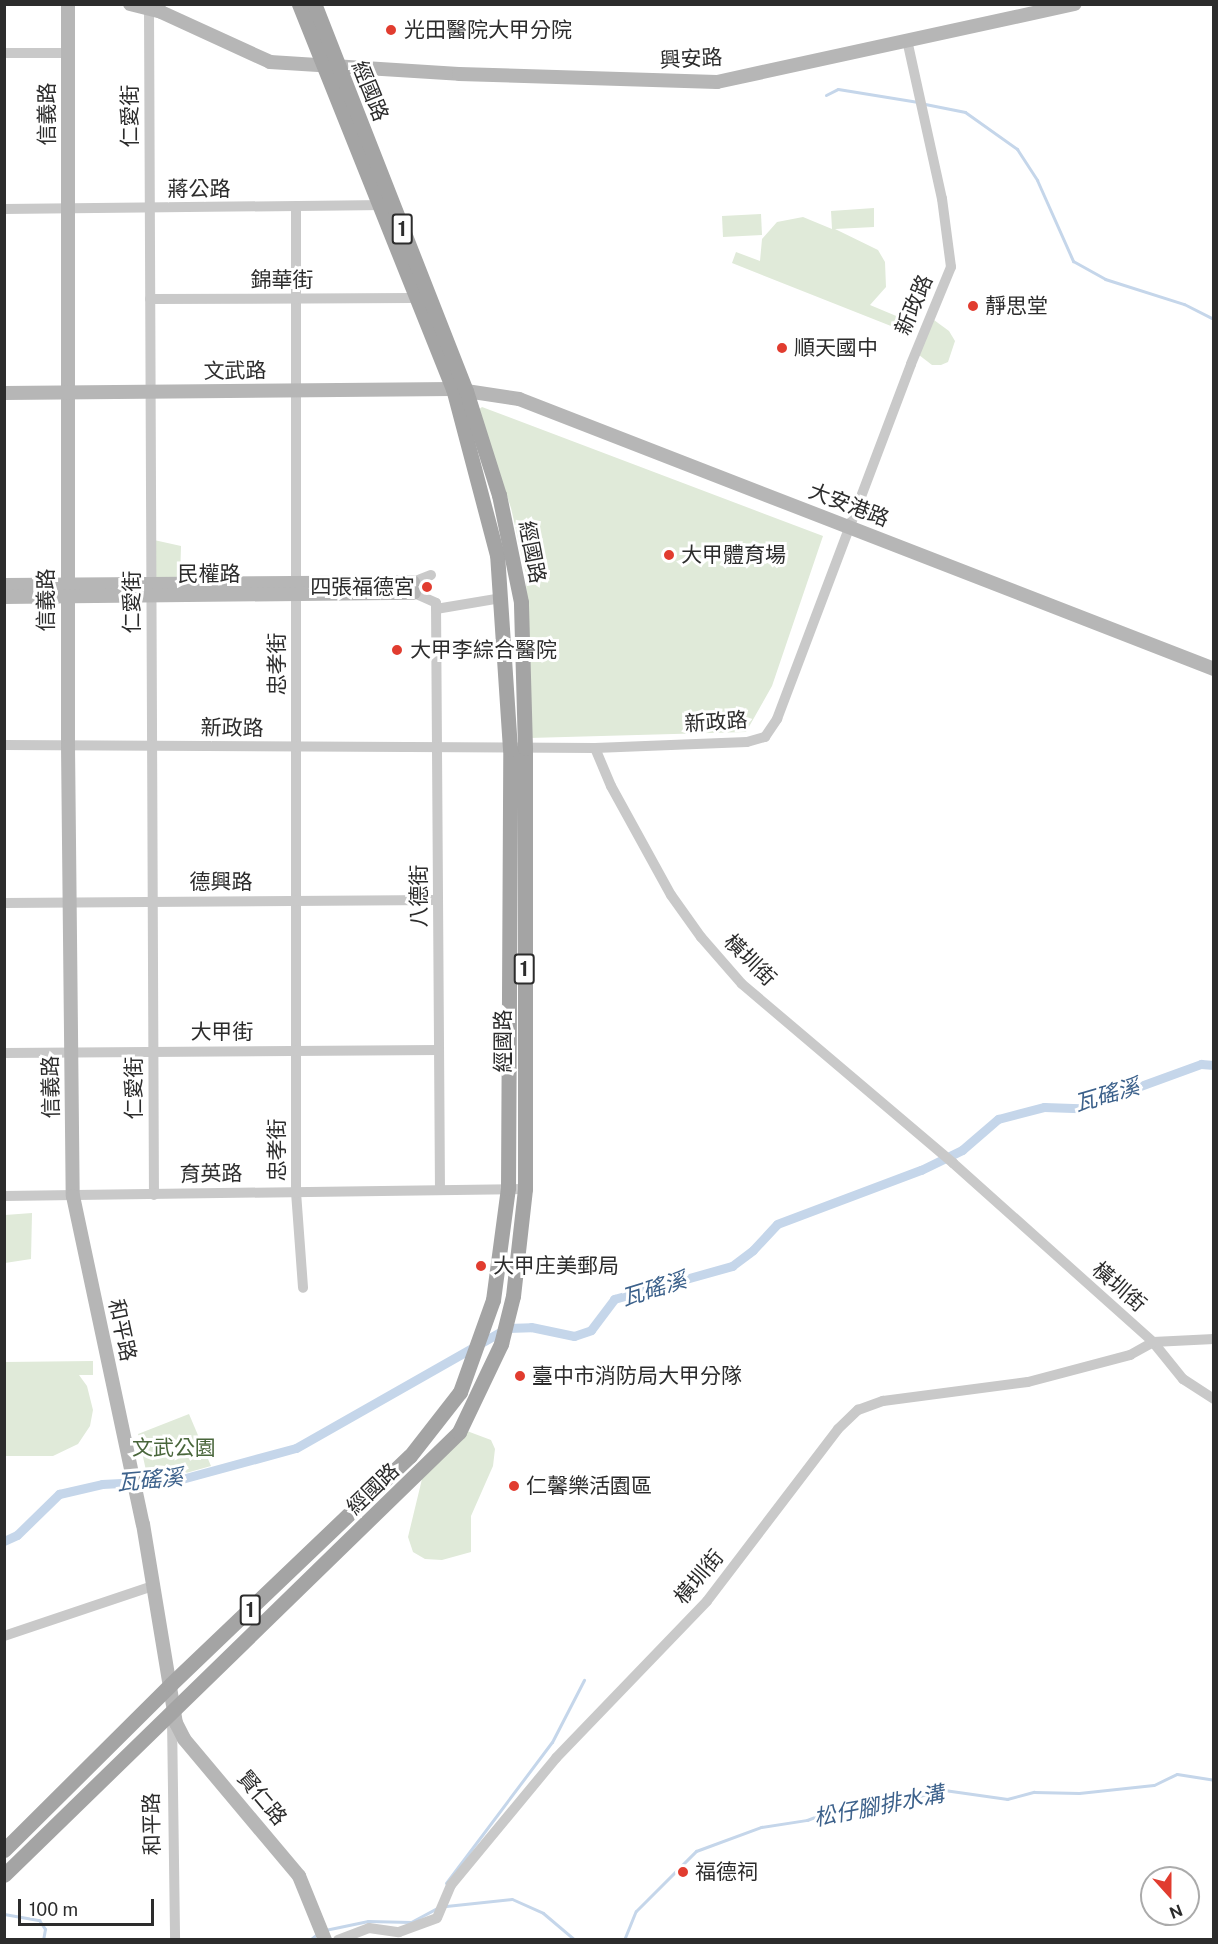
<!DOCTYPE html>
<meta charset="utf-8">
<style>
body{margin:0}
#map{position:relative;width:1218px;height:1944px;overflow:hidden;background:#fff;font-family:"Public Sans","Noto Sans TC",sans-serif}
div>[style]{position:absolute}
.green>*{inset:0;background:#e0ead9}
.stream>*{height:3px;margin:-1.5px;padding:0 1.5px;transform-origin:1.5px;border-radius:1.5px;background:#c5d6ea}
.canal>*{height:9px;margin:-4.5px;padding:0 4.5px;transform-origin:4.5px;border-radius:4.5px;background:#c5d6ea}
.street>*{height:10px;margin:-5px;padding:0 5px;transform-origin:5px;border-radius:5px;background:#c9c9c9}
.secondary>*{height:14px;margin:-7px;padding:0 7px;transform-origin:7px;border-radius:7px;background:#b6b6b6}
.primary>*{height:15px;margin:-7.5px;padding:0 7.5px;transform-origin:7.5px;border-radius:7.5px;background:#a4a4a4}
.dots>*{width:16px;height:16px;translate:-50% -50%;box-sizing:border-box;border:3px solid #fff;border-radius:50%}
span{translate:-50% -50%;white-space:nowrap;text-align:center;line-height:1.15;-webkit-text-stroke:6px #fff;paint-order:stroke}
.shield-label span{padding:2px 4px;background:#fff;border:2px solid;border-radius:4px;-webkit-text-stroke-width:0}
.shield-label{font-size:20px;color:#2c2c2c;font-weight:700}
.poi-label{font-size:21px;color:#2c2c2c}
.left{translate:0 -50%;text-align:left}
.right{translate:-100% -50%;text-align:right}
.street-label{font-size:21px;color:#2c2c2c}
.park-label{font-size:21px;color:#49663b}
.water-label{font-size:22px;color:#3c618b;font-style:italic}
.frame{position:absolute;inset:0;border:6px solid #2c2c2c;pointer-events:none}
.north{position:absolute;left:1140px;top:1866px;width:60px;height:60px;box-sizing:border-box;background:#fff;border:2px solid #ababab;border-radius:50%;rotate:159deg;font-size:16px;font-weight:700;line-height:24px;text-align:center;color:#2c2c2c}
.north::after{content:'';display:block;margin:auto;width:21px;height:27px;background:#e13c2f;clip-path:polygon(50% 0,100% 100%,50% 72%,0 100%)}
.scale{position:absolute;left:18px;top:1899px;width:136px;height:27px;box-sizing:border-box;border:3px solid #2c2c2c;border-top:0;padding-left:8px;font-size:18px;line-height:21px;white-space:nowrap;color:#2c2c2c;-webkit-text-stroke:4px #fff;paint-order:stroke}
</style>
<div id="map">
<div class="green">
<i style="clip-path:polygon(874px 208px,874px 227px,835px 229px,878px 250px,885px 262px,886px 287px,870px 305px,901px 318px,896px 328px,732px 263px,736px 252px,760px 261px,762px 239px,777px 222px,803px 217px,832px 229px,831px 211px)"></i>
<i style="clip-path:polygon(761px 214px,762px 235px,723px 237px,722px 216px)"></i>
<i style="clip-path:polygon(934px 320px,949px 331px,955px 341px,948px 362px,941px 365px,932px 365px,919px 355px)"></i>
<i style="clip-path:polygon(482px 407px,823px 536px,772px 686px,746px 732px,529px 738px,526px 574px,511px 508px,478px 410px)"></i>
<i style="clip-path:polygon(154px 540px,181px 546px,180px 579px,154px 579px)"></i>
<i style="clip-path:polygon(32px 1213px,31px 1259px,5px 1263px,5px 1215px)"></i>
<i style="clip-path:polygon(93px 1361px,93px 1375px,79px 1375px,87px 1386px,93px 1410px,90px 1426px,78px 1444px,53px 1456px,5px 1456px,5px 1362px)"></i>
<i style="clip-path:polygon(189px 1414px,211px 1466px,179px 1475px,147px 1475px,138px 1434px)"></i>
<i style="clip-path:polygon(467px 1431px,491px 1440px,495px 1449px,493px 1466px,471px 1516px,471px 1552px,442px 1560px,425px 1559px,413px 1552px,408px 1537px,422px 1479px)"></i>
</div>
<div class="stream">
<i style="left:826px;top:95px;width:13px;rotate:-27deg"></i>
<i style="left:838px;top:89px;width:81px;rotate:9.2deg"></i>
<i style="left:925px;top:104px;width:41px;rotate:11.3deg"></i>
<i style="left:965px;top:112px;width:64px;rotate:35.4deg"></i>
<i style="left:1017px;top:149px;width:37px;rotate:57deg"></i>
<i style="left:1037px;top:180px;width:89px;rotate:66deg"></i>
<i style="left:1073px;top:261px;width:37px;rotate:29deg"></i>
<i style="left:1105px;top:279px;width:83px;rotate:17.6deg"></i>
<i style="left:1184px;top:304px;width:34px;rotate:27deg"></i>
<i style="left:446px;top:1883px;width:176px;rotate:-53.1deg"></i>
<i style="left:552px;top:1742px;width:70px;rotate:-62.7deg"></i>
<i style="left:446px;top:1906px;width:66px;rotate:-6.1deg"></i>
<i style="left:512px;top:1899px;width:34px;rotate:24deg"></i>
<i style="left:543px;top:1913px;width:42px;rotate:40.2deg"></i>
<i style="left:4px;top:1914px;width:36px;rotate:10deg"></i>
<i style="left:39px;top:1920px;width:11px;rotate:56deg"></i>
<i style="left:45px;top:1929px;width:11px;rotate:100deg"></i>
<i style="left:325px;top:1930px;width:44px;rotate:-11.8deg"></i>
<i style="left:368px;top:1921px;width:43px;rotate:1.3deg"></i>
<i style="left:411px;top:1922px;width:30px;rotate:-28deg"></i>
<i style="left:310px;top:1940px;width:9px;rotate:-41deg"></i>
<i style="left:624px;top:1940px;width:31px;rotate:-68deg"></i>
<i style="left:636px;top:1911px;width:85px;rotate:-45deg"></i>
<i style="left:696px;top:1851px;width:69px;rotate:-20.3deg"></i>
<i style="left:761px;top:1827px;width:47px;rotate:-8.7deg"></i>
<i style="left:807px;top:1820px;width:19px;rotate:-21deg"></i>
<i style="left:825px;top:1813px;width:44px;rotate:-6.5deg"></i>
<i style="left:869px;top:1808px;width:77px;rotate:-13.5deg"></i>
<i style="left:944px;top:1790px;width:64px;rotate:8.1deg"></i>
<i style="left:1007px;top:1799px;width:28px;rotate:-15deg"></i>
<i style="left:1034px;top:1792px;width:45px;rotate:1.3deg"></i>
<i style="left:1079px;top:1793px;width:75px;rotate:-6.1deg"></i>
<i style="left:1154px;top:1785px;width:25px;rotate:-26deg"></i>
<i style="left:1177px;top:1774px;width:37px;rotate:9deg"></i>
</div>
<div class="canal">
<i style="left:4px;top:1541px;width:14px;rotate:-25deg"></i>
<i style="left:17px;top:1535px;width:59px;rotate:-44.3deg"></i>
<i style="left:59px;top:1494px;width:44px;rotate:-13.1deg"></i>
<i style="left:102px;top:1484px;width:76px;rotate:-3deg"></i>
<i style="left:178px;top:1480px;width:122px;rotate:-15.2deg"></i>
<i style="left:296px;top:1448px;width:243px;rotate:-29.6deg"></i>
<i style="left:507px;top:1328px;width:24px;rotate:-2deg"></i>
<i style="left:531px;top:1327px;width:44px;rotate:11.8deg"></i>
<i style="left:574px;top:1336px;width:18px;rotate:-19deg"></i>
<i style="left:591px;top:1330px;width:39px;rotate:-53deg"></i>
<i style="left:614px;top:1299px;width:123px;rotate:-15.6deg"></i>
<i style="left:732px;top:1266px;width:26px;rotate:-37deg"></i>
<i style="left:753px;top:1250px;width:35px;rotate:-47deg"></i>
<i style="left:777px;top:1224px;width:154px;rotate:-20.6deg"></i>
<i style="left:921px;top:1170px;width:46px;rotate:-26deg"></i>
<i style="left:962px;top:1150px;width:48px;rotate:-40.7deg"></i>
<i style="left:998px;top:1119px;width:48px;rotate:-14.6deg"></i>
<i style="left:1044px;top:1107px;width:36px;rotate:2deg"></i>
<i style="left:1080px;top:1108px;width:129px;rotate:-20deg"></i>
<i style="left:1201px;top:1064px;width:13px;rotate:4deg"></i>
</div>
<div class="street">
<i style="left:149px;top:9px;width:1186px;rotate:89.76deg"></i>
<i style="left:4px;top:53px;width:64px"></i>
<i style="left:296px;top:208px;width:984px;rotate:90deg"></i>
<i style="left:296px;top:1192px;width:96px;rotate:85.8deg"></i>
<i style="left:4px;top:209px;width:381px;rotate:-0.6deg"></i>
<i style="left:150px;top:299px;width:264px;rotate:-0.2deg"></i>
<i style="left:431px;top:575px;width:19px;rotate:159deg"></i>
<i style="left:413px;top:582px;width:11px;rotate:85deg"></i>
<i style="left:414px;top:593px;width:24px;rotate:24deg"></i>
<i style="left:436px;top:603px;width:587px;rotate:89.61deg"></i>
<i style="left:436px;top:609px;width:67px;rotate:-9.5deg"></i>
<i style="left:4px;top:745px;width:591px;rotate:0.29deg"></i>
<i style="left:595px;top:748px;width:152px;rotate:-2.3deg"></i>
<i style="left:747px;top:742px;width:19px;rotate:-16deg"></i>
<i style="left:765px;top:737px;width:22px;rotate:-56deg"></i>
<i style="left:777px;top:719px;width:379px;rotate:-69.3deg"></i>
<i style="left:911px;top:364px;width:105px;rotate:-67.6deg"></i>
<i style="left:951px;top:267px;width:69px;rotate:-97.5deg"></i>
<i style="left:942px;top:199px;width:163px;rotate:-102.4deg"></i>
<i style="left:595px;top:748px;width:41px;rotate:67.2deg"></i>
<i style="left:611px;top:786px;width:124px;rotate:61.2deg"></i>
<i style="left:671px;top:895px;width:52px;rotate:54.5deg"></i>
<i style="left:701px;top:937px;width:62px;rotate:48.9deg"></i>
<i style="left:742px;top:984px;width:277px;rotate:40.3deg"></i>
<i style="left:953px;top:1163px;width:268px;rotate:41.8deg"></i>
<i style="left:1153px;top:1342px;width:48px;rotate:51deg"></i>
<i style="left:1183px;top:1379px;width:37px;rotate:33deg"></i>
<i style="left:4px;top:903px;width:434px;rotate:-0.4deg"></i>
<i style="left:4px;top:1053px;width:435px;rotate:-0.4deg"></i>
<i style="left:4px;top:1196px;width:521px;rotate:-0.77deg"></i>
<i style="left:4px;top:1636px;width:157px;rotate:-18.6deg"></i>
<i style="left:172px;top:1718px;width:222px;rotate:89.2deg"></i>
<i style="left:338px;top:1940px;width:33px;rotate:-21deg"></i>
<i style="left:369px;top:1928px;width:30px;rotate:8deg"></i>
<i style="left:399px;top:1932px;width:40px;rotate:-20.2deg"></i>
<i style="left:437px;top:1918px;width:36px;rotate:-67deg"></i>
<i style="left:451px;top:1885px;width:165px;rotate:-50.4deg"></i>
<i style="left:556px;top:1758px;width:218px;rotate:-46.1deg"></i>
<i style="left:707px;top:1601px;width:216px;rotate:-52.7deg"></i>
<i style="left:838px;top:1429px;width:28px;rotate:-44deg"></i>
<i style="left:858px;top:1410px;width:27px;rotate:-20deg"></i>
<i style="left:883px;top:1401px;width:146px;rotate:-7.5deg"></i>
<i style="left:1028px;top:1382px;width:106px;rotate:-14.8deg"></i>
<i style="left:1130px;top:1355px;width:26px;rotate:-29deg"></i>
<i style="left:1153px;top:1342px;width:61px;rotate:-2.8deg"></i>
</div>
<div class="secondary">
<i style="left:68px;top:4px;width:742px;rotate:90deg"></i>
<i style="left:68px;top:746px;width:450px;rotate:89.4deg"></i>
<i style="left:73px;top:1196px;width:335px;rotate:78deg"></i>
<i style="left:143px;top:1524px;width:202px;rotate:80.6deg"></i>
<i style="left:176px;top:1723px;width:18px;rotate:63deg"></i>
<i style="left:184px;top:1739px;width:179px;rotate:50deg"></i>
<i style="left:299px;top:1876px;width:69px;rotate:67.9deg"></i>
<i style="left:130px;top:4px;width:32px;rotate:14deg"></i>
<i style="left:161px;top:12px;width:120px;rotate:24.6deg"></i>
<i style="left:270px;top:62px;width:189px;rotate:3.6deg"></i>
<i style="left:459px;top:74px;width:258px;rotate:1.8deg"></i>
<i style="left:717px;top:82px;width:366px;rotate:-12.3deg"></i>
<i style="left:4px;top:393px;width:449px;rotate:-0.5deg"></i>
<i style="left:453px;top:389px;width:67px;rotate:8.6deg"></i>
<i style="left:519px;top:399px;width:746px;rotate:21.23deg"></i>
<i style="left:4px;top:585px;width:409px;rotate:-0.4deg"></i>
<i style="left:4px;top:597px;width:410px;rotate:-0.6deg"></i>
</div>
<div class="primary">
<i style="left:4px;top:1850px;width:235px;rotate:-44.8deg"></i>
<i style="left:171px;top:1684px;width:330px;rotate:-43.7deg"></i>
<i style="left:410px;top:1456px;width:81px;rotate:-52deg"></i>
<i style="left:460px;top:1392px;width:98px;rotate:-70.3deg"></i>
<i style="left:493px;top:1300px;width:113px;rotate:-82.4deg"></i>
<i style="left:508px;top:1188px;width:439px;rotate:-89.7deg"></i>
<i style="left:510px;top:749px;width:194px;rotate:-93.8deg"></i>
<i style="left:497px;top:555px;width:172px;rotate:-104.8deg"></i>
<i style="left:453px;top:389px;width:415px;rotate:-111.8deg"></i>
<i style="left:4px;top:1875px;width:635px;rotate:-44.23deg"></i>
<i style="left:459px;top:1432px;width:98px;rotate:-64.5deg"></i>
<i style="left:501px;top:1344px;width:49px;rotate:-76deg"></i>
<i style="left:513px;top:1296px;width:108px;rotate:-83.6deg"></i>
<i style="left:525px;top:1189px;width:441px;rotate:-90deg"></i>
<i style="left:525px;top:748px;width:146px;rotate:-91.6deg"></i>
<i style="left:521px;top:602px;width:109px;rotate:-101.6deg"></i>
<i style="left:499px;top:495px;width:109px;rotate:-107.6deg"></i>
<i style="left:466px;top:391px;width:416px;rotate:-111.4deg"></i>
</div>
<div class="dots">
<i style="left:391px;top:30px;background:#e13c2f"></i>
<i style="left:973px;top:306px;background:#e13c2f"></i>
<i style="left:782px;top:348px;background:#e13c2f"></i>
<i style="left:669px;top:555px;background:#e13c2f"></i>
<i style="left:427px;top:587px;background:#e13c2f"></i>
<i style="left:397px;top:650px;background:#e13c2f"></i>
<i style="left:481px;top:1266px;background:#e13c2f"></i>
<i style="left:520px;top:1376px;background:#e13c2f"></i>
<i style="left:514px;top:1486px;background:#e13c2f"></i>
<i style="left:683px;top:1872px;background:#e13c2f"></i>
</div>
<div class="shield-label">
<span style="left:402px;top:229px">1</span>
<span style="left:524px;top:969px">1</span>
<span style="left:250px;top:1610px">1</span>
</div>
<div class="poi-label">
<span class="left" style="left:404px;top:30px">光田醫院大甲分院</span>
<span class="left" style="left:985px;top:306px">靜思堂</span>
<span class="left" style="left:794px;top:348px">順天國中</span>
<span class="left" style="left:681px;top:555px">大甲體育場</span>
<span class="right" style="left:415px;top:587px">四張福德宮</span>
<span class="left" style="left:410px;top:650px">大甲李綜合醫院</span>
<span class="left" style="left:493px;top:1266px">大甲庄美郵局</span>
<span class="left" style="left:532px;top:1376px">臺中市消防局大甲分隊</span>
<span class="left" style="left:526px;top:1486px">仁馨樂活園區</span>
<span class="left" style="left:695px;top:1872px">福德祠</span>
</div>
<div class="street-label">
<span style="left:691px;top:59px;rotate:-3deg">興安路</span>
<span style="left:370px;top:91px;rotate:68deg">經國路</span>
<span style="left:47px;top:114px;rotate:-90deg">信義路</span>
<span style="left:130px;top:116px;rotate:-90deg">仁愛街</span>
<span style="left:199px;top:189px">蔣公路</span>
<span style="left:282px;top:280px">錦華街</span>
<span style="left:914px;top:305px;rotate:-67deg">新政路</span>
<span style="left:235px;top:371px;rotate:-1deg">文武路</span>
<span style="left:849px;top:505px;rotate:21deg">大安港路</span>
<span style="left:532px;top:552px;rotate:79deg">經國路</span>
<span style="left:209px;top:574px">民權路</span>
<span style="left:46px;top:600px;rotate:-90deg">信義路</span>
<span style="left:132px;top:602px;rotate:-90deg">仁愛街</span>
<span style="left:277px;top:664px;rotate:-90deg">忠孝街</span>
<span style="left:716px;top:722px;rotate:-4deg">新政路</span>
<span style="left:232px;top:728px;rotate:1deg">新政路</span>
<span style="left:221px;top:882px">德興路</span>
<span style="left:419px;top:896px;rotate:-90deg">八德街</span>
<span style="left:750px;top:960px;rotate:45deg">橫圳街</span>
<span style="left:222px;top:1032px">大甲街</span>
<span style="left:503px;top:1041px;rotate:-90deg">經國路</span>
<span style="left:51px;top:1087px;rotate:-91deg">信義路</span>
<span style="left:134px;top:1088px;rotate:-90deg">仁愛街</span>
<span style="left:277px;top:1150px;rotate:-90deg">忠孝街</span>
<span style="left:211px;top:1174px;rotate:-1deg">育英路</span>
<span style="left:1119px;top:1287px;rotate:41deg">橫圳街</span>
<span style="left:122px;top:1330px;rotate:78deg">和平路</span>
<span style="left:373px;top:1489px;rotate:-44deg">經國路</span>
<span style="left:699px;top:1577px;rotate:-50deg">橫圳街</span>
<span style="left:262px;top:1798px;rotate:50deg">賢仁路</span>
<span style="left:152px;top:1824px;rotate:-91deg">和平路</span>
</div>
<div class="park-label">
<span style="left:174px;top:1448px">文武公園</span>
</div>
<div class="water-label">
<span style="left:1107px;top:1095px;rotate:-16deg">瓦磘溪</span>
<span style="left:654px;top:1289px;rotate:-17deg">瓦磘溪</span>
<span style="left:150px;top:1480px;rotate:-5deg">瓦磘溪</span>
<span style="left:879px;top:1806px;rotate:-11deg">松仔腳排水溝</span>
</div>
<div class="frame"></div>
<div class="north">N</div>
<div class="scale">100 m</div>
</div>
